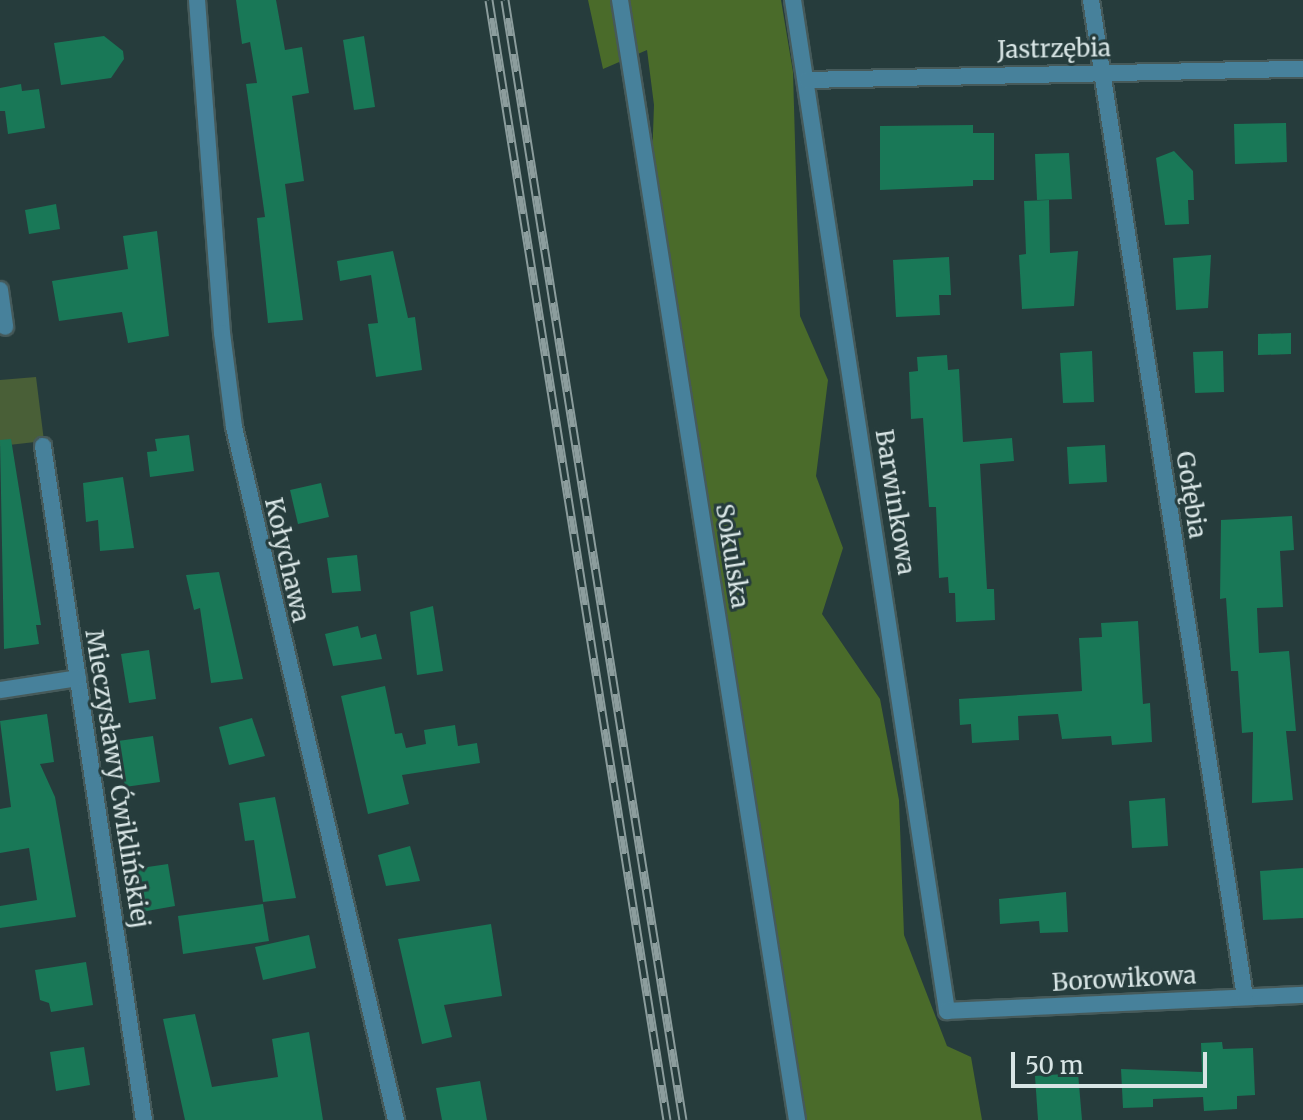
<!DOCTYPE html>
<meta charset="utf-8">
<style>
body{margin:0}
#map{position:relative;width:1303px;height:1120px;overflow:hidden;background:#263c3c;font-family:Merriweather,serif}
div>[style]{position:absolute}
.green>*{inset:0;background:#495f37}
.forest>*{inset:0;background:#4a6b2a}
.building>*{inset:0;background:#197857}
.roads{filter:drop-shadow(2px 0 #465a5a) drop-shadow(-2px 0 #465a5a) drop-shadow(0 2px #465a5a) drop-shadow(0 -2px #465a5a)}
.street>*{height:16px;margin:-8px;padding:0 8px;transform-origin:8px;border-radius:8px;background:#47819b}
.rail>*{height:9px;margin-top:-4.5px;transform-origin:0;background:repeating-linear-gradient(90deg,#263c3c 0 18px,#8c9d9d 0 36px);box-sizing:border-box;border-block:2px solid #8c9d9d}
span{translate:-50% -50%;white-space:nowrap;text-align:center;line-height:1.15;-webkit-text-stroke:6px #263c3c;paint-order:stroke}
.street-label{font-size:24px;color:#d8e5e5}
.scale{position:absolute;left:1011px;top:1052px;width:196px;height:36px;box-sizing:border-box;border:4px solid #d8e5e5;border-top:0;padding-left:10px;font-size:24px;line-height:28px;white-space:nowrap;color:#d8e5e5;-webkit-text-stroke:6px #263c3c;paint-order:stroke}
</style>
<div id="map">
<div class="green">
<i style="clip-path:polygon(36px 377px,44px 441px,0 446px,0 380px)"></i>
</div>
<div class="forest">
<i style="clip-path:polygon(588px 0,781px 0,793px 72px,800px 316px,828px 380px,816px 476px,843px 548px,822px 614px,880px 699px,899px 800px,904px 935px,947px 1046px,971px 1057px,982px 1120px,805px 1120px,652px 161px,654px 105px,647px 50px,603px 69px)"></i>
</div>
<div class="building">
<i style="clip-path:polygon(236px 0,276px 0,285px 50px,302px 47px,309px 93px,292px 96px,304px 181px,285px 184px,303px 320px,268px 323px,257px 218px,265px 217px,246px 84px,257px 83px,250px 42px,242px 44px)"></i>
<i style="clip-path:polygon(104px 36px,123px 51px,124px 59px,111px 78px,61px 85px,54px 43px)"></i>
<i style="clip-path:polygon(364px 36px,375px 107px,354px 110px,343px 40px)"></i>
<i style="clip-path:polygon(21px 84px,22px 91px,39px 89px,45px 128px,8px 134px,5px 111px,0 111px,0 88px)"></i>
<i style="clip-path:polygon(1286px 123px,1287px 162px,1235px 164px,1234px 124px)"></i>
<i style="clip-path:polygon(973px 125px,973px 133px,994px 133px,994px 180px,973px 180px,973px 186px,880px 190px,880px 126px)"></i>
<i style="clip-path:polygon(1174px 151px,1193px 171px,1194px 200px,1188px 200px,1189px 224px,1165px 225px,1156px 158px)"></i>
<i style="clip-path:polygon(1069px 153px,1072px 199px,1037px 200px,1035px 154px)"></i>
<i style="clip-path:polygon(1049px 200px,1050px 253px,1078px 251px,1074px 306px,1022px 309px,1019px 255px,1026px 254px,1024px 201px)"></i>
<i style="clip-path:polygon(56px 204px,60px 229px,29px 234px,25px 210px)"></i>
<i style="clip-path:polygon(157px 231px,169px 336px,128px 343px,122px 312px,59px 321px,52px 281px,128px 269px,123px 236px)"></i>
<i style="clip-path:polygon(393px 251px,408px 318px,415px 317px,422px 370px,376px 377px,368px 324px,378px 323px,371px 275px,340px 281px,337px 261px)"></i>
<i style="clip-path:polygon(1211px 255px,1208px 308px,1176px 310px,1173px 258px)"></i>
<i style="clip-path:polygon(949px 257px,951px 295px,939px 295px,940px 315px,896px 317px,893px 260px)"></i>
<i style="clip-path:polygon(1291px 333px,1291px 354px,1258px 355px,1258px 334px)"></i>
<i style="clip-path:polygon(1092px 351px,1094px 402px,1063px 403px,1060px 353px)"></i>
<i style="clip-path:polygon(1223px 351px,1224px 392px,1195px 393px,1193px 352px)"></i>
<i style="clip-path:polygon(947px 355px,948px 370px,959px 369px,963px 442px,1012px 438px,1014px 461px,980px 464px,987px 589px,994px 589px,995px 620px,956px 622px,955px 593px,949px 593px,948px 577px,939px 578px,936px 507px,929px 507px,923px 418px,911px 419px,909px 372px,918px 371px,917px 357px)"></i>
<i style="clip-path:polygon(189px 435px,194px 471px,150px 477px,147px 452px,157px 451px,155px 439px)"></i>
<i style="clip-path:polygon(11px 439px,41px 625px,36px 625px,39px 644px,4px 649px,0 440px)"></i>
<i style="clip-path:polygon(1105px 445px,1107px 482px,1069px 484px,1067px 447px)"></i>
<i style="clip-path:polygon(123px 477px,134px 548px,100px 551px,98px 520px,86px 522px,83px 483px)"></i>
<i style="clip-path:polygon(321px 483px,329px 517px,298px 524px,290px 490px)"></i>
<i style="clip-path:polygon(1292px 516px,1294px 550px,1280px 551px,1283px 607px,1257px 608px,1259px 653px,1289px 651px,1296px 731px,1286px 731px,1293px 800px,1252px 803px,1253px 732px,1242px 733px,1238px 671px,1231px 671px,1226px 598px,1220px 599px,1221px 520px)"></i>
<i style="clip-path:polygon(357px 555px,361px 591px,332px 593px,327px 558px)"></i>
<i style="clip-path:polygon(219px 572px,243px 679px,211px 683px,200px 608px,194px 610px,186px 575px)"></i>
<i style="clip-path:polygon(433px 606px,443px 671px,417px 675px,410px 612px)"></i>
<i style="clip-path:polygon(1138px 621px,1143px 704px,1150px 703px,1152px 742px,1112px 745px,1111px 736px,1062px 739px,1058px 714px,1018px 716px,1019px 740px,972px 743px,971px 724px,960px 725px,959px 699px,1082px 691px,1079px 638px,1102px 637px,1101px 623px)"></i>
<i style="clip-path:polygon(358px 626px,361px 638px,376px 634px,382px 659px,333px 666px,325px 634px)"></i>
<i style="clip-path:polygon(149px 650px,156px 699px,129px 703px,121px 654px)"></i>
<i style="clip-path:polygon(385px 686px,395px 734px,402px 733px,406px 748px,426px 744px,424px 730px,455px 725px,458px 746px,477px 743px,480px 763px,402px 775px,409px 804px,368px 814px,341px 696px)"></i>
<i style="clip-path:polygon(47px 714px,54px 762px,40px 764px,55px 797px,76px 917px,0 928px,0 906px,37px 900px,29px 848px,0 853px,0 809px,11px 807px,0 721px)"></i>
<i style="clip-path:polygon(252px 718px,265px 756px,229px 765px,219px 727px)"></i>
<i style="clip-path:polygon(153px 736px,160px 782px,125px 787px,118px 741px)"></i>
<i style="clip-path:polygon(275px 797px,296px 898px,263px 902px,254px 840px,245px 841px,239px 803px)"></i>
<i style="clip-path:polygon(1165px 798px,1168px 846px,1132px 848px,1129px 801px)"></i>
<i style="clip-path:polygon(410px 846px,420px 881px,386px 886px,378px 855px)"></i>
<i style="clip-path:polygon(168px 864px,175px 906px,141px 912px,134px 869px)"></i>
<i style="clip-path:polygon(1303px 868px,1303px 918px,1263px 920px,1260px 871px)"></i>
<i style="clip-path:polygon(1066px 892px,1068px 932px,1040px 933px,1039px 921px,1000px 924px,999px 899px)"></i>
<i style="clip-path:polygon(263px 904px,269px 941px,183px 954px,178px 916px)"></i>
<i style="clip-path:polygon(491px 924px,502px 996px,444px 1005px,452px 1037px,422px 1044px,398px 939px)"></i>
<i style="clip-path:polygon(309px 935px,316px 968px,263px 980px,255px 947px)"></i>
<i style="clip-path:polygon(86px 962px,93px 1005px,51px 1012px,49px 1003px,40px 1000px,35px 970px)"></i>
<i style="clip-path:polygon(195px 1014px,212px 1087px,278px 1077px,272px 1039px,309px 1032px,323px 1120px,185px 1120px,163px 1019px)"></i>
<i style="clip-path:polygon(1222px 1042px,1223px 1049px,1253px 1048px,1255px 1095px,1237px 1096px,1237px 1109px,1204px 1111px,1203px 1097px,1153px 1099px,1153px 1107px,1123px 1108px,1121px 1069px,1202px 1072px,1201px 1043px)"></i>
<i style="clip-path:polygon(84px 1047px,90px 1085px,56px 1091px,50px 1052px)"></i>
<i style="clip-path:polygon(1078px 1073px,1082px 1120px,1038px 1120px,1035px 1076px)"></i>
<i style="clip-path:polygon(480px 1081px,487px 1120px,442px 1120px,436px 1088px)"></i>
</div>
<div class="roads">
<div class="street">
<i style="left:197px;top:0;width:334px;rotate:85.7deg"></i>
<i style="left:222px;top:333px;width:95px;rotate:82.7deg"></i>
<i style="left:234px;top:427px;width:712px;rotate:76.84deg"></i>
<i style="left:620px;top:0;width:1134px;rotate:81.02deg"></i>
<i style="left:793px;top:0;width:1023px;rotate:81.34deg"></i>
<i style="left:947px;top:1011px;width:356px;rotate:-2.6deg"></i>
<i style="left:1091px;top:0;width:1009px;rotate:81.22deg"></i>
<i style="left:807px;top:80px;width:496px;rotate:-1.3deg"></i>
<i style="left:0;top:290px;width:37px;rotate:82deg"></i>
<i style="left:43px;top:446px;width:682px;rotate:81.48deg"></i>
<i style="left:0;top:690px;width:79px;rotate:-8.7deg"></i>
</div>
</div>
<div class="rail">
<i style="left:489px;top:0;width:1134px;rotate:80.97deg"></i>
<i style="left:505px;top:0;width:1134px;rotate:80.97deg"></i>
</div>
<div class="street-label">
<span style="left:1054px;top:49px;rotate:-1deg">Jastrzębia</span>
<span style="left:1191px;top:495px;rotate:81deg">Gołębia</span>
<span style="left:895px;top:502px;rotate:81deg">Barwinkowa</span>
<span style="left:732px;top:556px;rotate:81deg">Sokulska</span>
<span style="left:287px;top:560px;rotate:77deg">Kołychawa</span>
<span style="left:117px;top:779px;rotate:81deg">Mieczysławy Ćwiklińskiej</span>
<span style="left:1124px;top:979px;rotate:-3deg">Borowikowa</span>
</div>
<div class="scale">50 m</div>
</div>
